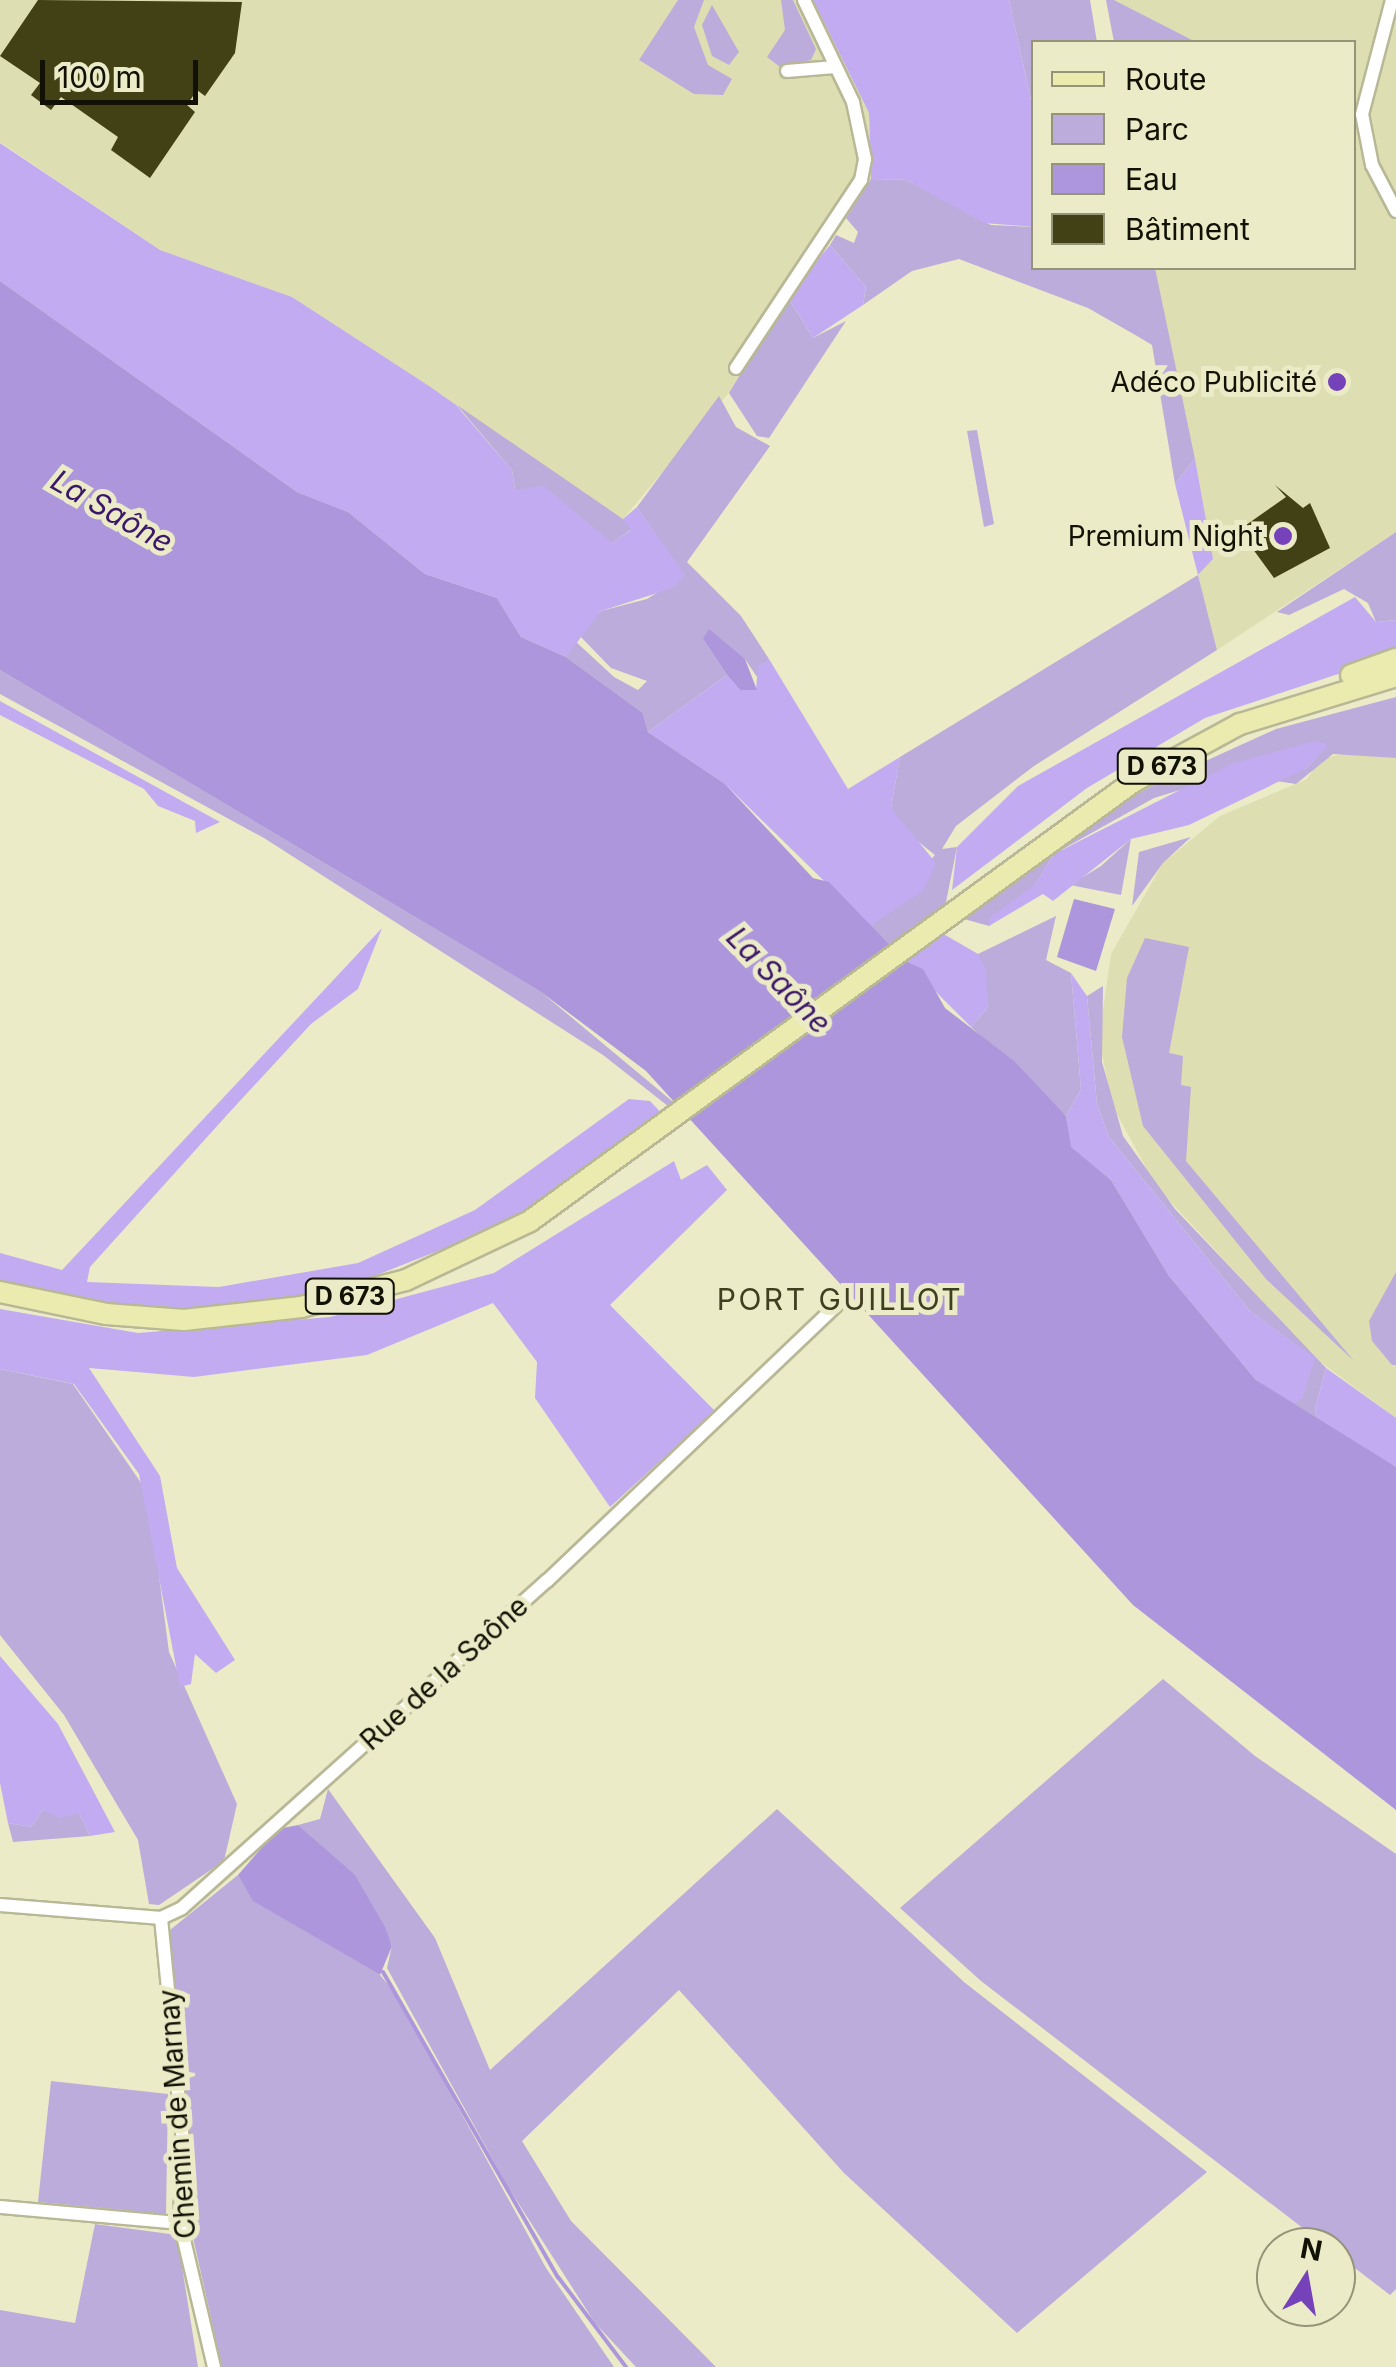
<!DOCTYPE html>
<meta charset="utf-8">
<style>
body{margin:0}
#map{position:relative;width:1396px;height:2367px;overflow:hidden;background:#ebebc7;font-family:Inter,sans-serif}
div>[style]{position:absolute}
.built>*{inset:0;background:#dedeb3}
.green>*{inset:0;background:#bbacdb}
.forest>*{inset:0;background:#c3abf2}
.water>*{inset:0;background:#ae96dc}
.stream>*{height:4px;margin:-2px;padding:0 2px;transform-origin:2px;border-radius:2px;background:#ae96dc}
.building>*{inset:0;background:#424116}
.roads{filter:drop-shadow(2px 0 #b8b896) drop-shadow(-2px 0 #b8b896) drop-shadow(0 2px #b8b896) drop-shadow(0 -2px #b8b896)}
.street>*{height:12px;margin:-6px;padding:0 6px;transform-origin:6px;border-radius:6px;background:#fff}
.primary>*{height:20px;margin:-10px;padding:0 10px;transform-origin:10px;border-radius:10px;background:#ecebaf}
.dots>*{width:28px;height:28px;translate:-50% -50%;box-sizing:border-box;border:5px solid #ebebc7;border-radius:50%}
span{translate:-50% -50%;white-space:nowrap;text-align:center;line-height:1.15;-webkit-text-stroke:10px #ebebc7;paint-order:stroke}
.shield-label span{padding:2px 8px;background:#ebebc7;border:2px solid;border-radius:8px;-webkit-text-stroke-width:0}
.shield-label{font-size:25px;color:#111105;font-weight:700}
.poi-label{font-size:28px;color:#111105}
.right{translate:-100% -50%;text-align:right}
.street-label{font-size:28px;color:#111105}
.water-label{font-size:30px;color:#3c1769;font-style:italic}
.neighbourhood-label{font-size:30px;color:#3e3e20;letter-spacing:2.5px}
.legend{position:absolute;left:1031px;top:40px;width:325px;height:230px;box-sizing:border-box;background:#ebebc7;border:2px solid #949479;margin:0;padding:12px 18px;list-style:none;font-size:30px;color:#111105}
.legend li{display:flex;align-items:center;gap:20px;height:50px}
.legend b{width:50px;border:2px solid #949479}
.north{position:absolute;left:1256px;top:2227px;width:100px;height:100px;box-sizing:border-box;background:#ebebc7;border:2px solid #949479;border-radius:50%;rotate:11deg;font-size:28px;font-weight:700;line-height:40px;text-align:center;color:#111105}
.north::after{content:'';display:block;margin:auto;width:35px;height:45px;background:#7542b9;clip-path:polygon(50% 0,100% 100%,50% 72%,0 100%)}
.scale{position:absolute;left:40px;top:60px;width:158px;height:45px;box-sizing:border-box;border:5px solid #111105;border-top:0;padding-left:12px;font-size:30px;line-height:35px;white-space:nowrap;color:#111105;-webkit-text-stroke:8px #ebebc7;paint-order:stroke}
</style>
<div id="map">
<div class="built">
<i style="clip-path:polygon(0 0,813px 0,869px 113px,871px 179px,791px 287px,729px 393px,623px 519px,292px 297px,160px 250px,0 142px)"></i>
<i style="clip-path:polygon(1114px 0,1396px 0,1396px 532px,1217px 650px,1198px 575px,1213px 559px,1155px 268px,1354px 268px,1354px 42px,1196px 42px)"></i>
<i style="clip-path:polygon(1348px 753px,1396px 758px,1396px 1418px,1315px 1358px,1156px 1186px,1112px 1105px,1099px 1038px,1111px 954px,1163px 863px,1220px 816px,1307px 779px,1320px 759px)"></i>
</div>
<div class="green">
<i style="clip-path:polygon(678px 0,704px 0,694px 27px,708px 65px,732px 79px,723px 95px,694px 94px,639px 60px)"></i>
<i style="clip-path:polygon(781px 0,793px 0,816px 49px,811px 60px,780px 67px,767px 57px,785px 30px)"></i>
<i style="clip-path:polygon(1009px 0,1090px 0,1097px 42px,1034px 42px,1033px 109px)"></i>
<i style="clip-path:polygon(1106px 0,1114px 0,1196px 42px,1114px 42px)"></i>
<i style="clip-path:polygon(712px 5px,739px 52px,729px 65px,712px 56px,702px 25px)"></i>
<i style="clip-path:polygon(871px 179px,906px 180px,991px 225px,1033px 227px,1034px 268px,1155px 268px,1195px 459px,1175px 484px,1152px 345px,1137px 336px,1088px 308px,959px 259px,912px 271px,863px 305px,866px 287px,830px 245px,836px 235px,854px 243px,858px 232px,846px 218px)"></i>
<i style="clip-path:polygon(787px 296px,813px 338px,846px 321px,769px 438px,757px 436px,729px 393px)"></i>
<i style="clip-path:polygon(719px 396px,736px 427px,770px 446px,687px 562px,741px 616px,769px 659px,757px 677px,745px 659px,703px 639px,727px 675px,648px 732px,643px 713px,566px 657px,574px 640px,614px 677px,638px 690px,647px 681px,611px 668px,579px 635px,601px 611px,647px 599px,684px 576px,637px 507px)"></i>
<i style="clip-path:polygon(457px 405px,623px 519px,632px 529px,612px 543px,515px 490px,512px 470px)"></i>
<i style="clip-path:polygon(977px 430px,994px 524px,984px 527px,967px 431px)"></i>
<i style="clip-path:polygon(1396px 532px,1396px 620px,1376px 622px,1368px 603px,1344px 589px,1289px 615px,1277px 612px)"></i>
<i style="clip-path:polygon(1198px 575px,1217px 650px,1034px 766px,956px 826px,942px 849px,957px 847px,940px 932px,905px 961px,870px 926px,935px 855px,900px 827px,891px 808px,900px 757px)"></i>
<i style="clip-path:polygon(0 670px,541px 992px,678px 1106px,673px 1110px,603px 1055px,264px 838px,0 694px)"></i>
<i style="clip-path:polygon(1396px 697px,1396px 758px,1333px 754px,1296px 784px,1270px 780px,1307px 768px,1327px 745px,1154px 798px,1054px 854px,1036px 884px,989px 926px,957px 917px,1110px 808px,1168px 778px,1276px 729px)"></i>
<i style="clip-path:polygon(1191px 837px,1163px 863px,1132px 906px,1139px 852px)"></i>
<i style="clip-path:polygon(1131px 839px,1121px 895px,1070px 885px,1101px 866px)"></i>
<i style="clip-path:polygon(1056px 916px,1046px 960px,1071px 973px,1081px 1089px,1066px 1116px,971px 1027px,988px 1007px,978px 954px)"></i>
<i style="clip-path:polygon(1145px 938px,1189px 947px,1169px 1053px,1183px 1056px,1181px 1085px,1191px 1087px,1186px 1161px,1354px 1361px,1266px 1279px,1143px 1126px,1122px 1037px,1127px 978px)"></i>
<i style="clip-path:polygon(1103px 986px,1102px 1062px,1123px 1136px,1175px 1209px,1326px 1368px,1315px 1409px,1319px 1424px,1290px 1405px,1302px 1398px,1314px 1358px,1250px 1311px,1109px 1137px,1097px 1104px,1087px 996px)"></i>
<i style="clip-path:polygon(1396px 1272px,1396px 1365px,1392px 1365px,1372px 1341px,1369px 1321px)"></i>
<i style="clip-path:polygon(0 1369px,73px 1384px,148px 1493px,169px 1652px,237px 1804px,224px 1861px,159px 1905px,149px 1904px,138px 1840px,64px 1715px,0 1635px)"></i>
<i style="clip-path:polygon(1163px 1679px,1255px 1756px,1396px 1854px,1396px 2289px,1390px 2295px,981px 1981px,900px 1908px)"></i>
<i style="clip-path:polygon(328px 1789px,435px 1938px,490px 2070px,777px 1809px,964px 1982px,1207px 2172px,1017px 2333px,844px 2173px,679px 1990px,522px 2141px,571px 2221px,716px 2367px,636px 2367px,595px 2323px,508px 2187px,387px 1968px,392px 1945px,357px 1879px,298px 1825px,320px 1819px)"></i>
<i style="clip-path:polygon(43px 1810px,79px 1813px,90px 1836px,13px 1842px,8px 1823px,31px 1827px)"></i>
<i style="clip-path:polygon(238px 1875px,254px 1901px,380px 1975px,396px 1994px,546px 2268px,614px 2367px,222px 2367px,190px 2224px,170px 1930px)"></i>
<i style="clip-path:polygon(51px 2081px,168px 2094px,166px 2214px,38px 2202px)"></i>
<i style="clip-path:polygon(95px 2224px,177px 2235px,198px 2367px,0 2367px,0 2310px,75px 2323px)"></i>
</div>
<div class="forest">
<i style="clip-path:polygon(813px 0,1009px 0,1033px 109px,1033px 227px,984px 223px,906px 180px,871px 179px,869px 113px)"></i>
<i style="clip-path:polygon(0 143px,160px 250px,292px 297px,429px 386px,456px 405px,512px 470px,515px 490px,544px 486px,612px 543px,631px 530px,623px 519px,637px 507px,685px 575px,673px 588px,601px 611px,566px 657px,521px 637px,497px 598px,425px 574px,348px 512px,297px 492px,0 281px)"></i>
<i style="clip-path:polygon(830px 245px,866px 287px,863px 305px,813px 338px,787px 296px)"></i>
<i style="clip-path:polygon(1195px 459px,1213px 559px,1198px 575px,1175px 484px)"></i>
<i style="clip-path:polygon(1355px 597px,1376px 622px,1396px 620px,1396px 655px,1205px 718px,1087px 788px,952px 890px,957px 847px,1018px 786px)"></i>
<i style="clip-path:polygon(769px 659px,848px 789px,900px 757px,891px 808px,936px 863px,923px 891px,870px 926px,725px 784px,648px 732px,727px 675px,740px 690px,756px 690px,758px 666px)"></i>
<i style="clip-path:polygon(0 701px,220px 822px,196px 833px,195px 821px,158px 806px,144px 789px,0 715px)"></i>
<i style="clip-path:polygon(1315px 741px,1328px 745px,1307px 768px,1189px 825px,1131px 839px,1053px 901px,1043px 894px,989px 926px,989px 918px,1036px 884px,1054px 854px,1231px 764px)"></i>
<i style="clip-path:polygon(382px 928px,358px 989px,311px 1024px,227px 1115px,90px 1267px,87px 1282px,219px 1287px,358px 1263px,475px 1210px,629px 1099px,650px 1101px,665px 1117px,506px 1224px,339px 1290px,200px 1308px,127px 1307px,0 1283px,0 1253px,62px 1270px)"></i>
<i style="clip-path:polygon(940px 932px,978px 954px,986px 970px,988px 1007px,971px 1027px,905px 961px)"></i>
<i style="clip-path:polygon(1071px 973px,1087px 996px,1097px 1104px,1109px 1137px,1250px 1311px,1315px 1358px,1302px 1399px,1290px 1405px,1256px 1380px,1169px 1276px,1111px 1180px,1070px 1147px,1066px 1116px,1081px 1089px)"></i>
<i style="clip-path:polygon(674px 1161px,681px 1180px,707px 1165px,727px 1190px,610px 1305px,715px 1411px,610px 1507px,535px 1398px,537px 1362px,493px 1303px,367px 1355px,194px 1377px,89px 1368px,160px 1476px,177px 1568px,235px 1660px,216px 1673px,195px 1654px,191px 1684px,180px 1687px,139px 1474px,74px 1384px,0 1369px,0 1309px,138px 1333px,330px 1317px,494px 1273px)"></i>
<i style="clip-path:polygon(1326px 1368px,1396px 1418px,1396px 1467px,1319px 1424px,1315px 1409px)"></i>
<i style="clip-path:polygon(0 1656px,58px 1724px,115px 1832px,90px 1836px,79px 1813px,60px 1818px,43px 1810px,31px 1827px,8px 1823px,0 1783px)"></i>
</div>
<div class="water">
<i style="clip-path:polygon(0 281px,297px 492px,348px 512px,425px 574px,497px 598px,521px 637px,566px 657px,643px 713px,648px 732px,725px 784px,813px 878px,829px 882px,905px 961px,923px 969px,945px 1008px,1014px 1061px,1066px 1116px,1071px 1147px,1111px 1180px,1169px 1276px,1256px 1380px,1396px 1467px,1396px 1810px,1133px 1605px,646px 1071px,541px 992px,0 670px)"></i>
<i style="clip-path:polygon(709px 629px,745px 659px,757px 690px,740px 690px,727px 675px,703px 639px)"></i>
<i style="clip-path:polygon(1074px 899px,1115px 909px,1096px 971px,1057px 957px)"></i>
<i style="clip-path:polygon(298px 1825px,355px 1875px,385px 1927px,392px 1946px,380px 1975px,253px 1901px,238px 1875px,278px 1829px)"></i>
</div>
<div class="stream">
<i style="left:383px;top:1972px;width:352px;rotate:60.2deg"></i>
<i style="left:558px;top:2277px;width:113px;rotate:52.9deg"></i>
</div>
<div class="building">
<i style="clip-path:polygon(38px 0,242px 2px,235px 53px,205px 96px,197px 90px,187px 105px,195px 112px,150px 178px,111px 150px,118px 137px,61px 97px,51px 110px,31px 95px,40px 83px,0 56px)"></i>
<i style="clip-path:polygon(1275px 485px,1303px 508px,1310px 503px,1330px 548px,1274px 578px,1239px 530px,1286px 497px)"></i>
</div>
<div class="roads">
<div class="street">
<i style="left:1392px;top:0;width:118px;rotate:104.7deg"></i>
<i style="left:1362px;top:114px;width:52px;rotate:78.9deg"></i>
<i style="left:1372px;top:165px;width:52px;rotate:62.4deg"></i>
<i style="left:787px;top:71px;width:48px;rotate:-4.8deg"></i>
<i style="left:736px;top:368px;width:226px;rotate:-56.4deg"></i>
<i style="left:861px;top:180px;width:21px;rotate:-79deg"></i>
<i style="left:865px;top:159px;width:58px;rotate:-101.9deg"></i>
<i style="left:853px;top:102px;width:113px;rotate:-115.7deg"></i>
<i style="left:0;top:1905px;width:162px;rotate:4.6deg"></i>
<i style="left:161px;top:1918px;width:23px;rotate:-25deg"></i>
<i style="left:182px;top:1908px;width:490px;rotate:-41.9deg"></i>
<i style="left:547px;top:1581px;width:399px;rotate:-43.6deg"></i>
<i style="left:161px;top:1918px;width:227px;rotate:84.4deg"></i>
<i style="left:183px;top:2144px;width:79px;rotate:92.2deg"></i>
<i style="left:180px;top:2223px;width:148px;rotate:76.7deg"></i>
<i style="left:0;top:2207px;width:181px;rotate:5.1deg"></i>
</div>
<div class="primary">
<i style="left:1351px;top:675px;width:48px;rotate:-19.6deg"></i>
<i style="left:0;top:1292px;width:108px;rotate:11.7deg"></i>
<i style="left:106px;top:1314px;width:78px;rotate:4.4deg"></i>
<i style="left:184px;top:1320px;width:118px;rotate:-6.3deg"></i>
<i style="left:301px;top:1307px;width:108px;rotate:-14.4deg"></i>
<i style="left:406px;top:1280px;width:137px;rotate:-25.4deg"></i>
<i style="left:530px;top:1221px;width:746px;rotate:-36.06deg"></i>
<i style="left:1133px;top:782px;width:122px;rotate:-28.5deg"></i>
<i style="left:1240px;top:724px;width:163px;rotate:-17.1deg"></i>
</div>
</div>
<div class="dots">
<i style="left:1337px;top:382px;background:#7542b9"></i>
<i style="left:1283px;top:536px;background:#7542b9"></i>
</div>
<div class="shield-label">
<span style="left:1162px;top:766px">D 673</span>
<span style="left:350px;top:1296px">D 673</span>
</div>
<div class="poi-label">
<span class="right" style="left:1317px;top:382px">Adéco Publicité</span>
<span class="right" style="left:1263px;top:536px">Premium Night</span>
</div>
<div class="street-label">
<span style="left:444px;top:1673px;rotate:-42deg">Rue de la Saône</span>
<span style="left:177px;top:2114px;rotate:-94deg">Chemin de Marnay</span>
</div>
<div class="water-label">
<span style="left:112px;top:511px;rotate:30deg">La Saône</span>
<span style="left:779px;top:980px;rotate:46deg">La Saône</span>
</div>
<div class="neighbourhood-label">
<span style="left:840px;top:1299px">PORT GUILLOT</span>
</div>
<ul class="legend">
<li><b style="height:12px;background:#ecebaf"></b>Route</li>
<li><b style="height:28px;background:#bbacdb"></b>Parc</li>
<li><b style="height:28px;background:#ae96dc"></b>Eau</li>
<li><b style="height:28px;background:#424116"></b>Bâtiment</li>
</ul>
<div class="north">N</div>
<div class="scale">100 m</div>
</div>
